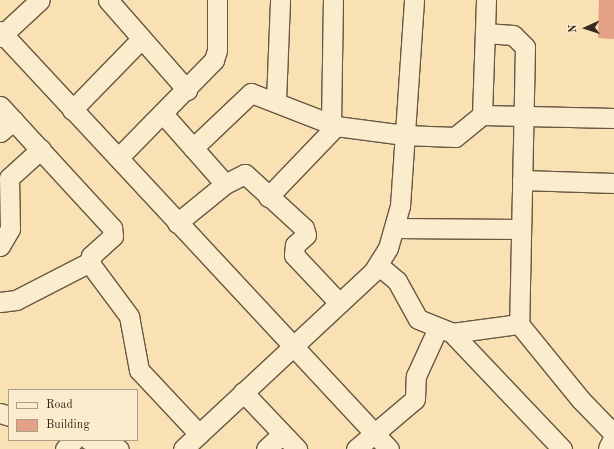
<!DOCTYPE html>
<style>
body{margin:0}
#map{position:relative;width:614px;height:449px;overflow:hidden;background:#fae1b4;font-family:"Old Standard TT",serif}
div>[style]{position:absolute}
.building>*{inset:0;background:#e4a185}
.roads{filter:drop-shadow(1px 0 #675843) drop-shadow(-1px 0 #675843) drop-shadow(0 1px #675843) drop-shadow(0 -1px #675843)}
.minor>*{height:19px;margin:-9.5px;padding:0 9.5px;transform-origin:9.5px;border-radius:9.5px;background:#fcecce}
.tertiary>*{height:22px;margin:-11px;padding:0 11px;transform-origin:11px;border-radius:11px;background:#fcecce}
span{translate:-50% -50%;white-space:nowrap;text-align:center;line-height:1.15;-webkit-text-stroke:3.5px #fcecce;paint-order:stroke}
.legend{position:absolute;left:8px;top:389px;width:130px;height:52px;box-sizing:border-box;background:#fcecce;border:1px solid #ad9e87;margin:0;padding:5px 7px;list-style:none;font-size:12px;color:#362a1d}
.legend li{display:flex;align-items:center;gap:8px;height:20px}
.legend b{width:20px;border:1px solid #ad9e87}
.north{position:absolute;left:566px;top:8px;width:40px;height:40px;-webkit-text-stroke:3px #fcecce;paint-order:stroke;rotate:267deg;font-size:11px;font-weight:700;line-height:16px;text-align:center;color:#362a1d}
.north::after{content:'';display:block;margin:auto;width:14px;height:18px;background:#362a1d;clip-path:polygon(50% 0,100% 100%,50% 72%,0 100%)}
</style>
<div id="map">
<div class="building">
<i style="clip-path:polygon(599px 0,614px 0,614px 39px,598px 38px)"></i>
</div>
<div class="roads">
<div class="minor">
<i style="left:108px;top:0;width:120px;rotate:48.7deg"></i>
<i style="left:0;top:31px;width:571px;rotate:47.06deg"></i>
<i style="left:485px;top:33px;width:28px;rotate:4deg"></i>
<i style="left:513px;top:35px;width:17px;rotate:45deg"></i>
<i style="left:525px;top:47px;width:277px;rotate:91.2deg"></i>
<i style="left:0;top:37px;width:54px;rotate:-42.8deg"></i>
<i style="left:276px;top:101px;width:101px;rotate:-87.7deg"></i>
<i style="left:0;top:106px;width:166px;rotate:47.4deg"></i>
<i style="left:112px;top:228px;width:8px;rotate:83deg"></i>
<i style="left:113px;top:236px;width:30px;rotate:138deg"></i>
<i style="left:91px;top:256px;width:9px;rotate:90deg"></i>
<i style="left:91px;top:265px;width:64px;rotate:53.3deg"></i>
<i style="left:129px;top:316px;width:55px;rotate:79.5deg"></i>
<i style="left:139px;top:370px;width:88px;rotate:46.8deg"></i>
<i style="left:72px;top:110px;width:99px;rotate:-45.8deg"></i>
<i style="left:164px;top:115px;width:92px;rotate:48.5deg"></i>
<i style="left:482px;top:115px;width:115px;rotate:-88deg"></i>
<i style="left:331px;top:125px;width:125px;rotate:-89.1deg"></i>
<i style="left:0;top:132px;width:18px;rotate:-41deg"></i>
<i style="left:193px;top:148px;width:80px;rotate:-43.5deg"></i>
<i style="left:251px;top:93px;width:91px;rotate:21.2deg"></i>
<i style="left:336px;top:126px;width:69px;rotate:7.5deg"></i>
<i style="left:404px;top:135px;width:51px;rotate:2.2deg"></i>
<i style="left:455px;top:137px;width:35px;rotate:-39deg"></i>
<i style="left:482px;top:115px;width:132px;rotate:1.3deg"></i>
<i style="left:119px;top:157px;width:136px;rotate:-45.6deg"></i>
<i style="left:214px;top:60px;width:10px;rotate:-73deg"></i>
<i style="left:217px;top:50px;width:50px;rotate:-90deg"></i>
<i style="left:522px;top:180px;width:92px;rotate:1.9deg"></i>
<i style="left:268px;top:197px;width:98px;rotate:-46.2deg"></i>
<i style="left:177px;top:223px;width:62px;rotate:-39.1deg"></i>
<i style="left:225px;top:184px;width:22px;rotate:-27deg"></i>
<i style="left:245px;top:174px;width:80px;rotate:42.5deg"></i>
<i style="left:304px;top:228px;width:7px;rotate:74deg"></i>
<i style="left:306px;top:235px;width:15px;rotate:138deg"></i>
<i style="left:295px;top:245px;width:10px;rotate:96deg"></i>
<i style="left:294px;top:255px;width:66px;rotate:46.8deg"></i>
<i style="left:395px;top:228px;width:125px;rotate:0.5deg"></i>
<i style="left:0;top:246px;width:20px;rotate:-60deg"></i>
<i style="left:10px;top:229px;width:51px;rotate:-91.1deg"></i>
<i style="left:9px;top:178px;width:43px;rotate:-42.2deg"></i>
<i style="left:378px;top:265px;width:25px;rotate:40deg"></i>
<i style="left:397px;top:281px;width:43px;rotate:61.1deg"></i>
<i style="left:418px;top:319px;width:37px;rotate:22deg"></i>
<i style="left:452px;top:333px;width:160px;rotate:46.5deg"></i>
<i style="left:0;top:302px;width:16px;rotate:-7deg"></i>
<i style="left:16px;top:300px;width:83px;rotate:-27.2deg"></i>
<i style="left:452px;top:333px;width:68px;rotate:-7.7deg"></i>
<i style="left:519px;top:324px;width:98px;rotate:50.8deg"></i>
<i style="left:581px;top:400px;width:47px;rotate:45.9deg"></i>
<i style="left:243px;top:392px;width:79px;rotate:46.5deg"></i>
<i style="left:0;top:413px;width:9px;rotate:18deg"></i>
<i style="left:89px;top:440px;width:31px;rotate:17deg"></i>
<i style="left:65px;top:449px;width:13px;rotate:-45deg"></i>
<i style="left:183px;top:449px;width:260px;rotate:-43deg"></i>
<i style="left:373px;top:272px;width:28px;rotate:-58deg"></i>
<i style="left:388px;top:248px;width:44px;rotate:-74.1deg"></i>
<i style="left:400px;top:206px;width:206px;rotate:-86.1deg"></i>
<i style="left:266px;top:449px;width:22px;rotate:-43deg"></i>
<i style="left:356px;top:449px;width:77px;rotate:-40.3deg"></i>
<i style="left:415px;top:399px;width:23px;rotate:-88deg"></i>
<i style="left:416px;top:376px;width:51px;rotate:-65.5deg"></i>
</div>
<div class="tertiary">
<i style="left:610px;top:449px;width:9px;rotate:-63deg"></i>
</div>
</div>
<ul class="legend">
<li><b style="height:5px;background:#fcecce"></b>Road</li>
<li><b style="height:11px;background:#e4a185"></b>Building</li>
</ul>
<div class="north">N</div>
</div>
